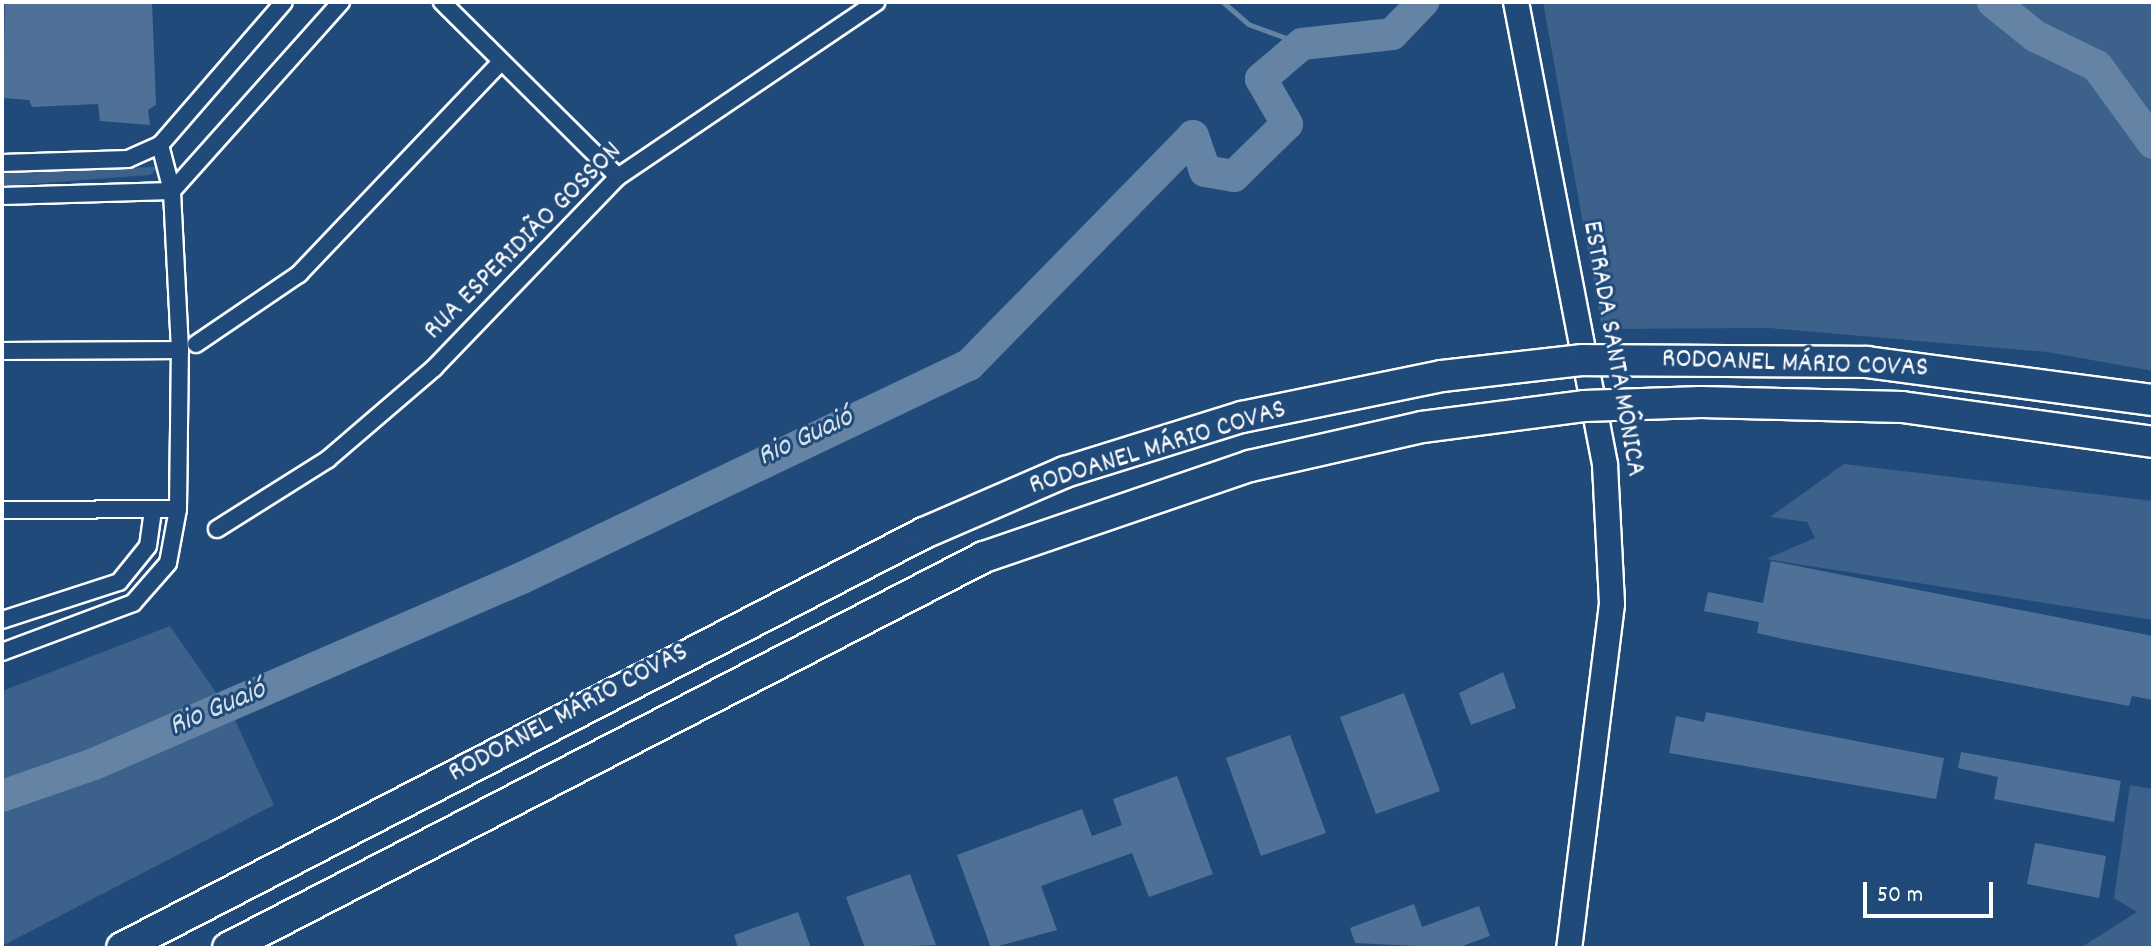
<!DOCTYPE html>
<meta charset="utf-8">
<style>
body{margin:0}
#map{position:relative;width:2155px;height:950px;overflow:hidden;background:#1f4a7a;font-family:Dekko,sans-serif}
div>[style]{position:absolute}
.green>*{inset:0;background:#3c618b}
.stream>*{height:5px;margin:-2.5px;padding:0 2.5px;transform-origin:2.5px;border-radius:2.5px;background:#6583a4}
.river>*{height:32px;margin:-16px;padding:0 16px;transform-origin:16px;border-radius:16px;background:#6583a4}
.building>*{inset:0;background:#507197}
.roads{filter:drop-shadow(2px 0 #fff) drop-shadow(-2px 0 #fff) drop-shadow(0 2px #fff) drop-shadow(0 -2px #fff)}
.street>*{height:16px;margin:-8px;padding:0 8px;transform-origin:8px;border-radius:8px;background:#1f4a7a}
.secondary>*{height:24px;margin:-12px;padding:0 12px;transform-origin:12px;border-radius:12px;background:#1f4a7a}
.bridges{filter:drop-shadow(2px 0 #fff) drop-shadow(-2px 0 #fff) drop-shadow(0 2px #fff) drop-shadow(0 -2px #fff)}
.highway-bridge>*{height:30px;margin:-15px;padding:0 15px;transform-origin:15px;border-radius:15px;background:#1f4a7a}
span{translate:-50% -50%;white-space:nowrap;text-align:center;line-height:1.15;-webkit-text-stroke:6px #1f4a7a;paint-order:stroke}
.street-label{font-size:28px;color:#fff}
.water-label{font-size:30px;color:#d8e0e8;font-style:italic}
.frame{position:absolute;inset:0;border:4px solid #fff;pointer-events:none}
.scale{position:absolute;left:1863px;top:882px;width:130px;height:36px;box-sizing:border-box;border:4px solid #fff;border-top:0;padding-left:10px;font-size:24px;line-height:28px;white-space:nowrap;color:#fff;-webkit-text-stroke:6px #1f4a7a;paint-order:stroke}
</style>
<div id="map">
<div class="green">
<i style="clip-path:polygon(1543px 2px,2153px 2px,2153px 371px,2047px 352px,1769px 328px,1602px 329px)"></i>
<i style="clip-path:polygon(159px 167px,150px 175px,2px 186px,2px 170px)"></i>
<i style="clip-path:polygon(1844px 464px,2153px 501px,2153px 620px,1766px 559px,1815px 538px,1807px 522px,1770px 517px)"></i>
<i style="clip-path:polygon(170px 626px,235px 720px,274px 805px,2px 946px,2px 691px)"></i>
<i style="clip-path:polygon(2130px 785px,2153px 789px,2153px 948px,2080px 948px,2137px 912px,2114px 898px)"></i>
</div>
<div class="stream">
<i style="left:1223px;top:2px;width:33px;rotate:41deg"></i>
<i style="left:1248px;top:24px;width:58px;rotate:20.3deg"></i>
</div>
<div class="river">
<i style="left:1993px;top:2px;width:54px;rotate:39deg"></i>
<i style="left:2035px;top:36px;width:69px;rotate:25.8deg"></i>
<i style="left:2097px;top:66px;width:95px;rotate:54deg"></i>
<i style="left:2px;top:796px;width:97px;rotate:-19.2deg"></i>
<i style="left:94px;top:764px;width:467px;rotate:-23.5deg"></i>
<i style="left:522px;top:578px;width:495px;rotate:-25.5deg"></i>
<i style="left:969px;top:365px;width:320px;rotate:-45.6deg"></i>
<i style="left:1193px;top:136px;width:37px;rotate:71deg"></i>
<i style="left:1205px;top:171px;width:29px;rotate:10deg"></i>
<i style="left:1234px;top:176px;width:74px;rotate:-44.5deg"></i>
<i style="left:1287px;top:124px;width:52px;rotate:-120deg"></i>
<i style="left:1261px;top:79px;width:54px;rotate:-40.5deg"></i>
<i style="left:1302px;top:44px;width:91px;rotate:-6.3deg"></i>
<i style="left:1392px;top:34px;width:45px;rotate:-45.9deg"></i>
</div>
<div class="building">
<i style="clip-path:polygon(5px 2px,152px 2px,156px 105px,148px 110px,150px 125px,100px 121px,98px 104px,32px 107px,29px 100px,3px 98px)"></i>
<i style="clip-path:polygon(1771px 561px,2153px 636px,2153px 700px,2132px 696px,2129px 706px,1783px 639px,1757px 633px,1759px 622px,1704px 611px,1708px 592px,1763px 603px)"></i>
<i style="clip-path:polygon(1503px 672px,1516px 708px,1471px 725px,1459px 693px)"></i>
<i style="clip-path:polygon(1404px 693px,1440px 791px,1376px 814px,1340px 717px)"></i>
<i style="clip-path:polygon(1706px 712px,1944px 758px,1936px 799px,1669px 753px,1676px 716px,1704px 722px)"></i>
<i style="clip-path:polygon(1290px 735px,1326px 833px,1261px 856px,1226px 758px)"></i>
<i style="clip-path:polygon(1961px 752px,2121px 781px,2114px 822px,1994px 799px,1998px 777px,1958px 768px)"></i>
<i style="clip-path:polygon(1177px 776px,1213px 874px,1149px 897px,1132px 853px,1041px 886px,1057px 930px,991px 948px,957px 855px,1082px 809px,1092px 836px,1122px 825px,1113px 799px)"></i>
<i style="clip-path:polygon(2035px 843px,2106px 856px,2099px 898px,2027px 884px)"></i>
<i style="clip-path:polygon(910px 874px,936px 945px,865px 948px,846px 897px)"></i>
<i style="clip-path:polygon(1414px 904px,1422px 927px,1479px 906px,1490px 936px,1457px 948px,1355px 943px,1350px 928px)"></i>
<i style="clip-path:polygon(798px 912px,811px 948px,738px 948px,734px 935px)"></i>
</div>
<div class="roads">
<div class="street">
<i style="left:442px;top:2px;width:248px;rotate:44.8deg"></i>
<i style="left:2px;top:163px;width:126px;rotate:-1.8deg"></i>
<i style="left:128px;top:159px;width:35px;rotate:-24deg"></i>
<i style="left:160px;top:145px;width:189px;rotate:-49.1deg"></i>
<i style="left:2px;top:196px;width:170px;rotate:-1.7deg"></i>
<i style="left:172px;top:191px;width:254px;rotate:-48.2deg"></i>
<i style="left:196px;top:344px;width:125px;rotate:-34.2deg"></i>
<i style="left:299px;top:274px;width:293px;rotate:-46.4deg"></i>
<i style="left:2px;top:351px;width:178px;rotate:-0.3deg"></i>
<i style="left:2px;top:510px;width:176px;rotate:-0.3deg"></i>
<i style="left:217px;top:529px;width:131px;rotate:-32.2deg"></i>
<i style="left:328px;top:459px;width:140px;rotate:-40.6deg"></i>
<i style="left:434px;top:368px;width:265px;rotate:-46.1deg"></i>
<i style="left:618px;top:177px;width:312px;rotate:-34.1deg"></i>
<i style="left:2px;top:620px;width:123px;rotate:-18deg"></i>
<i style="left:119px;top:582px;width:46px;rotate:-51.1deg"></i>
<i style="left:148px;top:546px;width:35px;rotate:-82deg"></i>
<i style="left:2px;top:652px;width:140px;rotate:-20.5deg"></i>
<i style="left:133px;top:603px;width:53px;rotate:-48.8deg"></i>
<i style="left:168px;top:563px;width:55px;rotate:-79.5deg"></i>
<i style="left:178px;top:509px;width:159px;rotate:-89.3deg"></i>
<i style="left:180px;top:350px;width:159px;rotate:-92.9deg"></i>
<i style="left:172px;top:191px;width:48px;rotate:-104.6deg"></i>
</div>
<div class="secondary">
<i style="left:1516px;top:2px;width:471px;rotate:79.1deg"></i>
<i style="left:1605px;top:465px;width:139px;rotate:87.1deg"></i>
<i style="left:1612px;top:604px;width:347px;rotate:97.1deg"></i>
</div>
</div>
<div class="bridges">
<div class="highway-bridge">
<i style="left:122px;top:948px;width:903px;rotate:-27.36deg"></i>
<i style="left:924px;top:533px;width:154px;rotate:-23.4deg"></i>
<i style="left:1065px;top:472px;width:185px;rotate:-17.3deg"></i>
<i style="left:1242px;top:417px;width:204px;rotate:-11.6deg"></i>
<i style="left:1442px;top:376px;width:142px;rotate:-6.5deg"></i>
<i style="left:1583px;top:360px;width:284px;rotate:0.4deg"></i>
<i style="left:1867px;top:362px;width:289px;rotate:7.6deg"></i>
<i style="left:228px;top:948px;width:851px;rotate:-27.35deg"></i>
<i style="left:984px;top:557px;width:281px;rotate:-18.9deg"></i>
<i style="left:1250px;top:466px;width:176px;rotate:-12.8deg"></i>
<i style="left:1422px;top:427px;width:163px;rotate:-7.4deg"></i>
<i style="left:1584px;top:406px;width:117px;rotate:-2deg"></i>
<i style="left:1701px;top:402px;width:201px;rotate:1.4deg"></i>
<i style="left:1902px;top:407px;width:253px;rotate:7.9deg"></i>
</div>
</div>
<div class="street-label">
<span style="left:524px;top:242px;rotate:-45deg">RUA ESPERIDIÃO GOSSON</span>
<span style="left:1612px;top:349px;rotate:80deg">ESTRADA SANTA MÔNICA</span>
<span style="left:1795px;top:365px;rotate:2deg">RODOANEL MÁRIO COVAS</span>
<span style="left:1158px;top:449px;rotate:-17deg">RODOANEL MÁRIO COVAS</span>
<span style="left:569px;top:714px;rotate:-28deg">RODOANEL MÁRIO COVAS</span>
</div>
<div class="water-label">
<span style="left:806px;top:439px;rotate:-25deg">Rio Guaió</span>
<span style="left:218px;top:710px;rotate:-23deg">Rio Guaió</span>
</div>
<div class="frame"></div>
<div class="scale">50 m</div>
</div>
